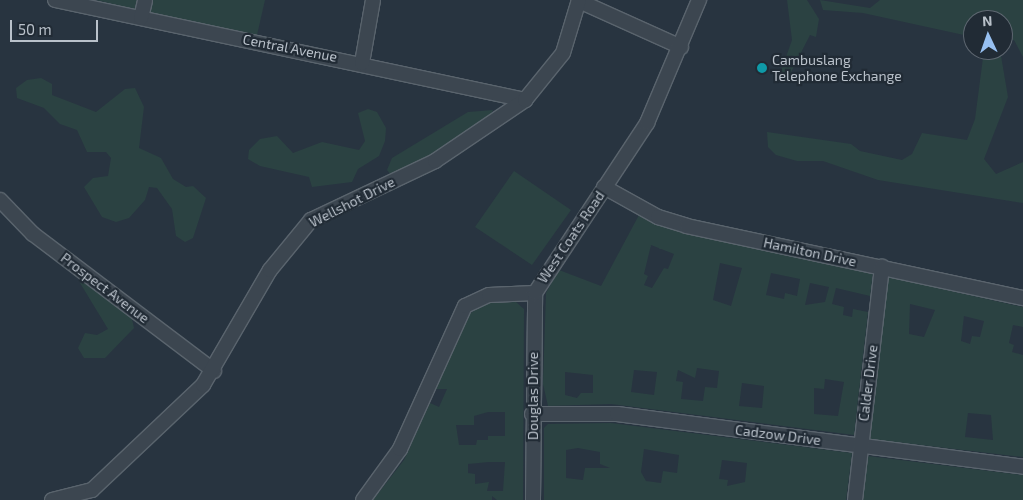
<!DOCTYPE html>
<style>
body{margin:0}
#map{position:relative;width:1023px;height:500px;overflow:hidden;background:#283440;font-family:"Exo 2",sans-serif}
div>[style]{position:absolute}
.green>*{inset:0;background:#2b4242}
.roads{filter:drop-shadow(1px 0 #5a646d) drop-shadow(-1px 0 #5a646d) drop-shadow(0 1px #5a646d) drop-shadow(0 -1px #5a646d)}
.minor>*{height:14px;margin:-7px;padding:0 7px;transform-origin:7px;border-radius:7px;background:#3c4650}
.dots>*{width:14px;height:14px;translate:-50% -50%;box-sizing:border-box;border:2px solid #212b35;border-radius:50%}
span{translate:-50% -50%;white-space:nowrap;text-align:center;line-height:1.15;-webkit-text-stroke:4.5px #212b35;paint-order:stroke}
.street-label{font-size:14px;color:#b9c1ca}
.poi-label{font-size:14px;color:#b9c1ca}
.left{translate:0 -50%;text-align:left}
.north{position:absolute;left:963px;top:10px;width:50px;height:50px;box-sizing:border-box;background:#212b35;border:1px solid #5e6771;border-radius:50%;rotate:357deg;font-size:14px;font-weight:700;line-height:20px;text-align:center;color:#b9c1ca}
.north::after{content:'';display:block;margin:auto;width:18px;height:22px;background:#97c0f1;clip-path:polygon(50% 0,100% 100%,50% 72%,0 100%)}
.scale{position:absolute;left:10px;top:20px;width:88px;height:22px;box-sizing:border-box;border:2px solid #b9c1ca;border-top:0;padding-left:6px;font-size:15px;line-height:18px;white-space:nowrap;color:#b9c1ca;-webkit-text-stroke:4px #212b35;paint-order:stroke}
</style>
<div id="map">
<div class="green">
<i style="clip-path:polygon(96px 0,141px 0,139px 10px)"></i>
<i style="clip-path:polygon(151px 0,265px 0,257px 35px,148px 12px)"></i>
<i style="clip-path:polygon(787px 0,807px 0,819px 19px,816px 37px,810px 35px,785px 84px,781px 71px,792px 40px)"></i>
<i style="clip-path:polygon(820px 0,870px 8px,880px 0,1023px 0,1023px 57px,1014px 40px,1003px 41px,1003px 20px,973px 20px,973px 37px,863px 13px,823px 10px)"></i>
<i style="clip-path:polygon(984px 50px,1000px 50px,1008px 97px,984px 159px,996px 174px,1023px 162px,1023px 203px,878px 180px,823px 161px,797px 161px,776px 155px,768px 147px,767px 132px,851px 144px,860px 151px,902px 160px,912px 154px,922px 133px,967px 140px,975px 119px)"></i>
<i style="clip-path:polygon(41px 78px,52px 84px,52px 95px,96px 112px,125px 89px,135px 88px,144px 107px,139px 148px,161px 158px,173px 179px,186px 187px,193px 186px,206px 198px,193px 238px,185px 242px,176px 236px,172px 209px,157px 188px,149px 187px,145px 200px,129px 218px,116px 222px,102px 217px,84px 187px,93px 178px,108px 176px,111px 158px,106px 152px,87px 152px,77px 130px,60px 124px,44px 108px,17px 98px,16px 88px,27px 80px)"></i>
<i style="clip-path:polygon(368px 109px,377px 112px,386px 128px,385px 141px,379px 156px,358px 169px,352px 182px,312px 187px,309px 177px,260px 166px,248px 159px,249px 150px,260px 139px,277px 136px,293px 153px,322px 142px,359px 150px,365px 141px,358px 113px)"></i>
<i style="clip-path:polygon(493px 110px,485px 126px,472px 136px,391px 175px,387px 170px,392px 158px,468px 112px)"></i>
<i style="clip-path:polygon(514px 171px,571px 210px,532px 265px,475px 227px)"></i>
<i style="clip-path:polygon(evenodd,639px 215px,670px 229px,873px 273px,870px 296px,836px 288px,832px 304px,844px 307px,843px 315px,852px 317px,853px 309px,868px 312px,854px 435px,611px 404px,548px 406px,543px 384px,546px 293px,559px 270px,601px 286px,639px 215px,651px 245px,674px 254px,668px 269px,664px 268px,652px 288px,644px 285px,648px 276px,644px 274px,651px 245px,639px 215px,720px 263px,742px 268px,731px 306px,713px 300px,720px 263px,639px 215px,771px 273px,800px 279px,797px 296px,785px 293px,784px 299px,766px 295px,771px 273px,639px 215px,810px 283px,829px 287px,825px 302px,805px 305px,810px 283px,639px 215px,697px 368px,719px 371px,717px 388px,705px 387px,703px 401px,681px 399px,683px 382px,676px 381px,678px 370px,695px 378px,697px 368px,639px 215px,634px 370px,657px 372px,654px 395px,631px 392px,634px 370px,639px 215px,565px 372px,593px 375px,593px 393px,581px 393px,577px 398px,565px 395px,565px 372px,639px 215px,825px 379px,844px 382px,838px 416px,814px 414px,814px 388px,824px 389px,825px 379px,639px 215px,742px 383px,764px 386px,762px 408px,739px 406px,742px 383px)"></i>
<i style="clip-path:polygon(evenodd,888px 277px,1023px 307px,1023px 327px,1013px 325px,1009px 343px,1014px 345px,1012px 352px,1023px 355px,1023px 457px,870px 439px,888px 277px,910px 304px,935px 310px,924px 337px,909px 334px,910px 304px,888px 277px,964px 316px,984px 321px,980px 337px,972px 336px,970px 344px,961px 341px,964px 316px,888px 277px,968px 413px,991px 415px,993px 440px,965px 437px,968px 413px)"></i>
<i style="clip-path:polygon(80px 283px,88px 283px,132px 319px,134px 328px,105px 358px,84px 358px,78px 348px,85px 333px,97px 335px,108px 329px)"></i>
<i style="clip-path:polygon(evenodd,483px 303px,516px 302px,524px 309px,523px 500px,497px 500px,492px 496px,492px 500px,373px 500px,404px 460px,430px 403px,439px 407px,447px 389px,436px 389px,466px 317px,483px 303px,488px 412px,505px 412px,505px 436px,488px 436px,488px 440px,477px 440px,476px 445px,459px 445px,456px 425px,474px 425px,474px 416px,488px 412px,483px 303px,489px 462px,505px 462px,503px 491px,487px 491px,489px 482px,475px 484px,475px 474px,468px 473px,468px 464px,489px 462px)"></i>
<i style="clip-path:polygon(evenodd,611px 423px,852px 453px,846px 500px,544px 500px,544px 428px,548px 424px,611px 423px,578px 448px,600px 452px,600px 464px,610px 468px,585px 468px,583px 480px,566px 478px,566px 450px,578px 448px,611px 423px,644px 449px,679px 455px,677px 473px,663px 471px,661px 483px,646px 481px,641px 472px,644px 449px,611px 423px,722px 460px,747px 463px,745px 482px,727px 486px,728px 480px,719px 479px,722px 460px)"></i>
<i style="clip-path:polygon(868px 456px,1023px 475px,1023px 500px,863px 500px)"></i>
</div>
<div class="roads">
<div class="minor">
<i style="left:55px;top:0;width:481px;rotate:12deg"></i>
<i style="left:579px;top:1px;width:112px;rotate:24.3deg"></i>
<i style="left:141px;top:18px;width:18px;rotate:-77deg"></i>
<i style="left:362px;top:63px;width:64px;rotate:-80.1deg"></i>
<i style="left:604px;top:187px;width:62px;rotate:29.1deg"></i>
<i style="left:658px;top:217px;width:30px;rotate:17deg"></i>
<i style="left:687px;top:226px;width:344px;rotate:12.1deg"></i>
<i style="left:0;top:200px;width:47px;rotate:45.9deg"></i>
<i style="left:33px;top:234px;width:227px;rotate:37.1deg"></i>
<i style="left:532px;top:414px;width:85px"></i>
<i style="left:617px;top:414px;width:409px;rotate:7.4deg"></i>
<i style="left:52px;top:500px;width:41px;rotate:-14deg"></i>
<i style="left:92px;top:490px;width:153px;rotate:-43.4deg"></i>
<i style="left:203px;top:385px;width:133px;rotate:-59.8deg"></i>
<i style="left:270px;top:270px;width:65px;rotate:-50.6deg"></i>
<i style="left:311px;top:220px;width:137px;rotate:-25.4deg"></i>
<i style="left:435px;top:161px;width:109px;rotate:-34.1deg"></i>
<i style="left:525px;top:100px;width:60px;rotate:-51deg"></i>
<i style="left:563px;top:53px;width:55px;rotate:-73.2deg"></i>
<i style="left:363px;top:500px;width:63px;rotate:-54deg"></i>
<i style="left:400px;top:449px;width:157px;rotate:-65.6deg"></i>
<i style="left:465px;top:306px;width:26px;rotate:-25deg"></i>
<i style="left:489px;top:295px;width:46px;rotate:-2.5deg"></i>
<i style="left:533px;top:500px;width:207px;rotate:-89.4deg"></i>
<i style="left:535px;top:293px;width:204px;rotate:-56.6deg"></i>
<i style="left:647px;top:123px;width:134px;rotate:-67.1deg"></i>
<i style="left:855px;top:500px;width:235px;rotate:-83.4deg"></i>
</div>
</div>
<div class="dots">
<i style="left:762px;top:68px;background:#0f9aa8"></i>
</div>
<div class="street-label">
<span style="left:290px;top:48px;rotate:11deg">Central Avenue</span>
<span style="left:352px;top:202px;rotate:-27deg">Wellshot Drive</span>
<span style="left:571px;top:237px;rotate:-56deg">West Coats Road</span>
<span style="left:810px;top:252px;rotate:12deg">Hamilton Drive</span>
<span style="left:105px;top:288px;rotate:37deg">Prospect Avenue</span>
<span style="left:868px;top:383px;rotate:-83deg">Calder Drive</span>
<span style="left:533px;top:396px;rotate:-90deg">Douglas Drive</span>
<span style="left:778px;top:435px;rotate:7deg">Cadzow Drive</span>
</div>
<div class="poi-label">
<span class="left" style="left:772px;top:68px">Cambuslang<br>Telephone Exchange</span>
</div>
<div class="north">N</div>
<div class="scale">50 m</div>
</div>
